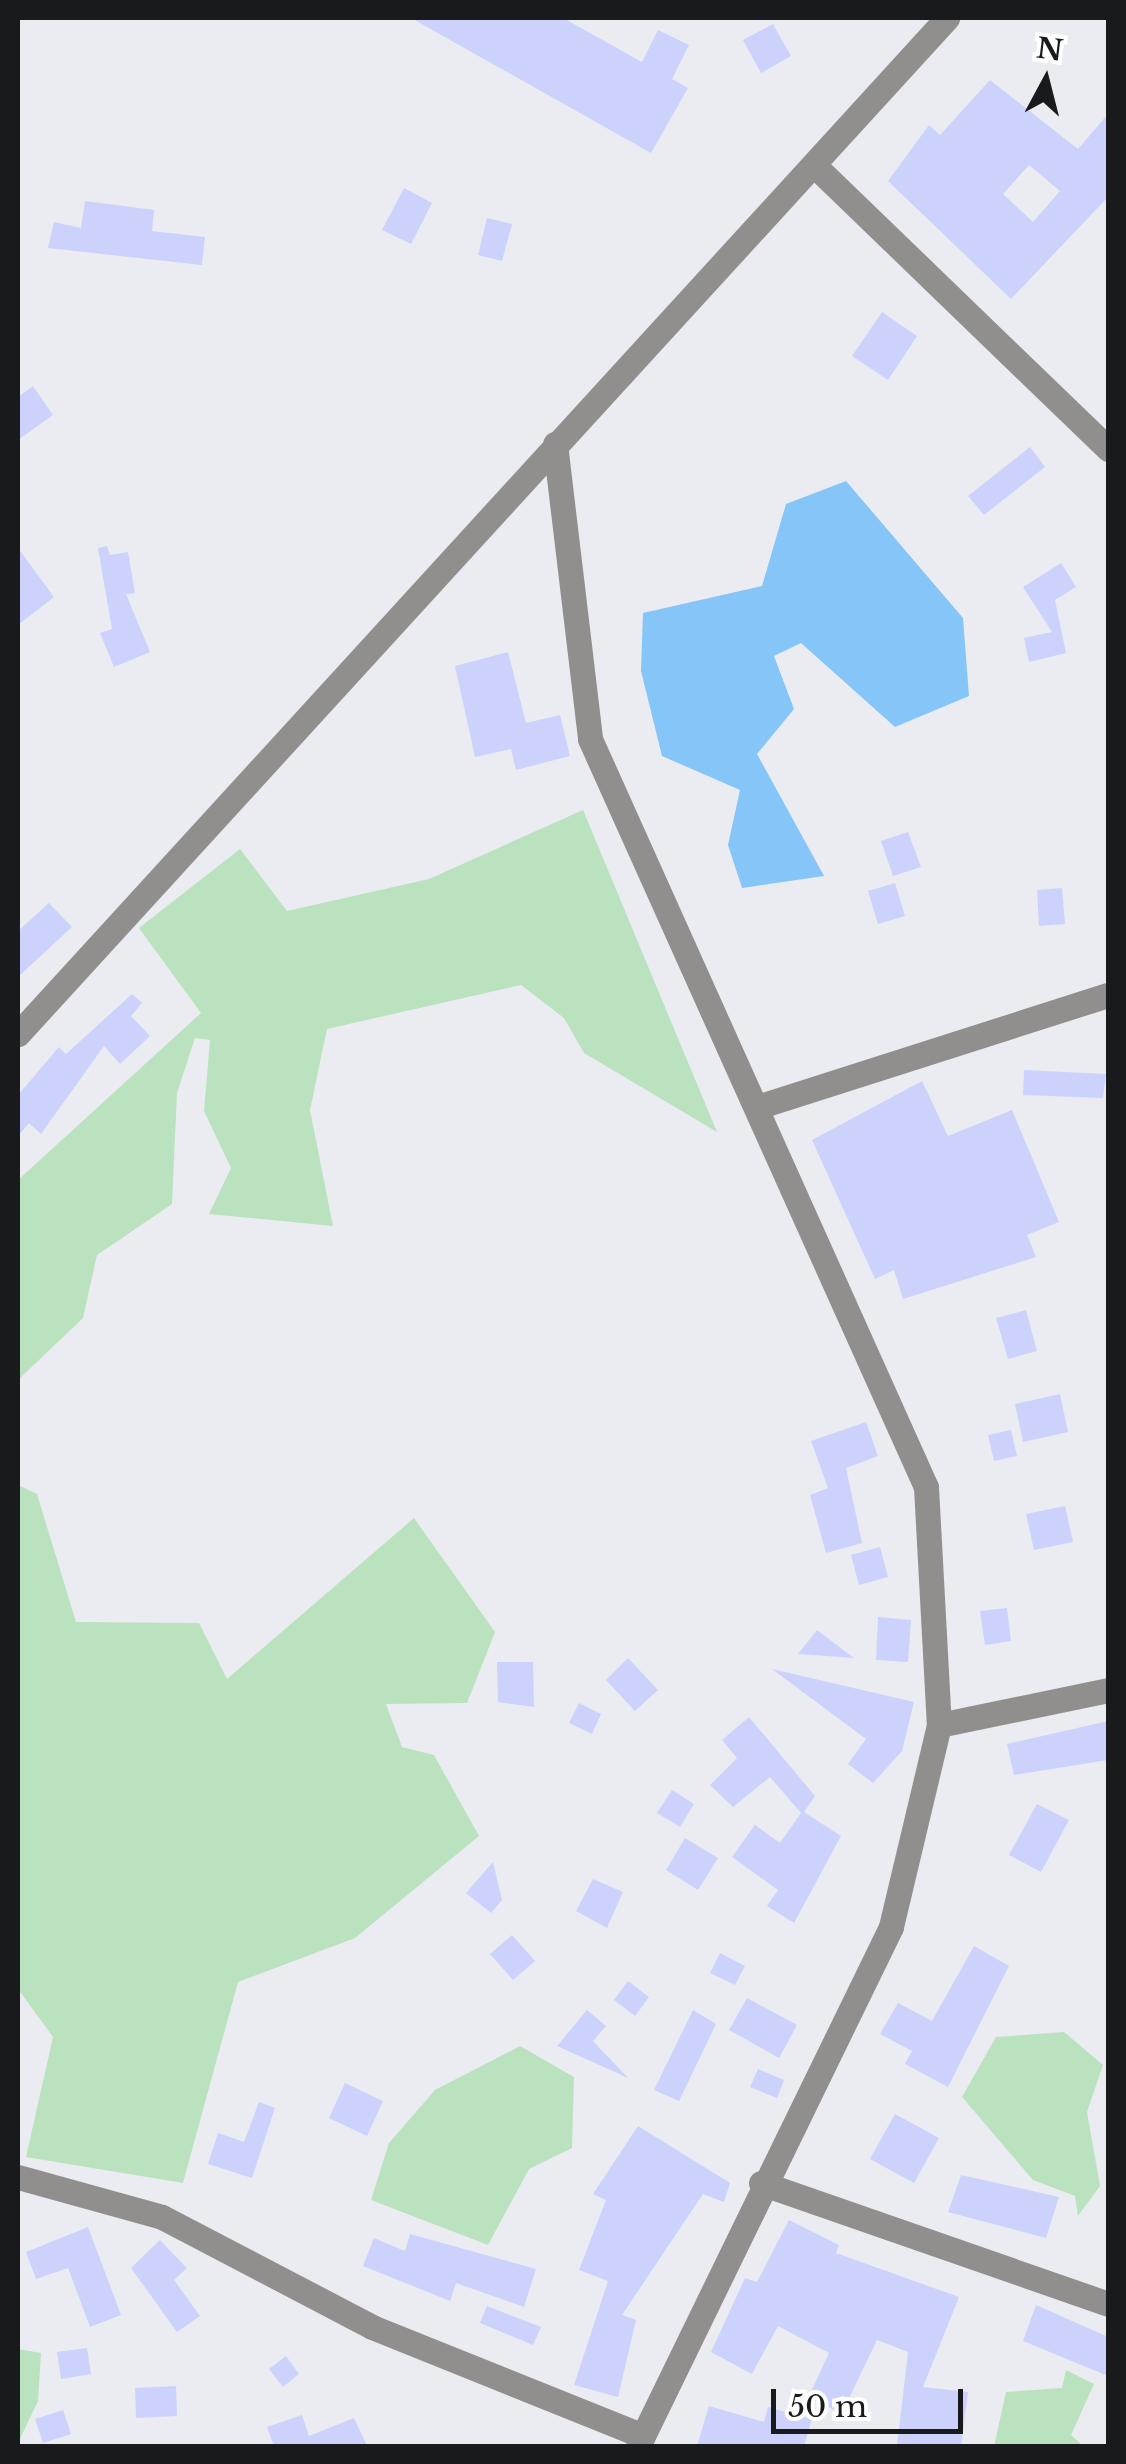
<!DOCTYPE html>
<style>
body{margin:0}
#map{position:relative;width:1126px;height:2464px;overflow:hidden;background:#ebecf1;font-family:"Libre Baskerville",serif}
div>[style]{position:absolute}
.green>*{inset:0;background:#bbe2be}
.water>*{inset:0;background:#85c5f8}
.building>*{inset:0;background:#ccd2fc}
.minor>*{height:25px;margin:-12.5px;padding:0 12.5px;transform-origin:12.5px;border-radius:12.5px;background:#918f8e}
.tertiary>*{height:25px;margin:-12.5px;padding:0 12.5px;transform-origin:12.5px;border-radius:12.5px;background:#918f8e}
span{translate:-50% -50%;white-space:nowrap;text-align:center;line-height:1.15;-webkit-text-stroke:8px #fff;paint-order:stroke}
.frame{position:absolute;inset:0;border:20px solid #191a1b;pointer-events:none}
.north{position:absolute;left:996px;top:30px;width:100px;height:100px;-webkit-text-stroke:8px #fff;paint-order:stroke;rotate:7deg;font-size:28px;font-weight:700;line-height:40px;text-align:center;color:#191a1b}
.north::after{content:'';display:block;margin:auto;width:35px;height:45px;background:#191a1b;clip-path:polygon(50% 0,100% 100%,50% 72%,0 100%)}
.scale{position:absolute;left:771px;top:2389px;width:192px;height:45px;box-sizing:border-box;border:5px solid #191a1b;border-top:0;padding-left:12px;font-size:30px;line-height:35px;white-space:nowrap;color:#191a1b;-webkit-text-stroke:8px #fff;paint-order:stroke}
</style>
<div id="map">
<div class="green">
<i style="clip-path:polygon(583px 810px,717px 1132px,584px 1053px,564px 1018px,521px 985px,327px 1029px,310px 1110px,333px 1226px,209px 1214px,231px 1168px,204px 1111px,210px 1040px,195px 1038px,177px 1093px,172px 1204px,97px 1255px,83px 1318px,18px 1380px,18px 1180px,201px 1013px,139px 928px,240px 849px,287px 911px,429px 879px)"></i>
<i style="clip-path:polygon(18px 1485px,37px 1494px,76px 1622px,199px 1623px,227px 1679px,414px 1518px,495px 1632px,467px 1703px,386px 1704px,402px 1747px,434px 1755px,479px 1836px,355px 1938px,238px 1982px,183px 2183px,26px 2157px,53px 2037px,18px 1989px)"></i>
<i style="clip-path:polygon(1064px 2032px,1103px 2065px,1087px 2112px,1100px 2186px,1078px 2216px,1075px 2196px,1033px 2180px,962px 2097px,996px 2037px)"></i>
<i style="clip-path:polygon(520px 2046px,574px 2077px,572px 2148px,529px 2169px,488px 2245px,371px 2200px,389px 2143px,435px 2090px)"></i>
<i style="clip-path:polygon(18px 2349px,41px 2353px,38px 2401px,18px 2443px)"></i>
<i style="clip-path:polygon(1066px 2370px,1094px 2384px,1071px 2435px,1083px 2446px,994px 2446px,1006px 2392px,1062px 2388px)"></i>
</div>
<div class="water">
<i style="clip-path:polygon(846px 481px,963px 618px,969px 696px,895px 727px,801px 643px,774px 656px,794px 709px,757px 754px,824px 876px,742px 888px,728px 845px,740px 790px,662px 756px,641px 671px,643px 613px,762px 586px,786px 504px)"></i>
</div>
<div class="building">
<i style="clip-path:polygon(411px 18px,563px 18px,642px 62px,658px 30px,689px 45px,672px 79px,688px 88px,651px 153px)"></i>
<i style="clip-path:polygon(773px 24px,791px 56px,761px 73px,743px 40px)"></i>
<i style="clip-path:polygon(evenodd,990px 80px,1078px 149px,1108px 114px,1108px 197px,1011px 299px,888px 181px,929px 125px,940px 135px,990px 80px,1029px 165px,1060px 191px,1033px 222px,1003px 194px,1029px 165px)"></i>
<i style="clip-path:polygon(404px 188px,432px 203px,411px 244px,382px 230px)"></i>
<i style="clip-path:polygon(85px 201px,154px 210px,152px 231px,205px 237px,202px 265px,48px 248px,54px 222px,81px 228px)"></i>
<i style="clip-path:polygon(487px 218px,512px 224px,502px 261px,478px 255px)"></i>
<i style="clip-path:polygon(882px 312px,917px 336px,888px 380px,852px 356px)"></i>
<i style="clip-path:polygon(33px 386px,53px 415px,18px 440px,18px 397px)"></i>
<i style="clip-path:polygon(1030px 447px,1045px 467px,984px 515px,968px 496px)"></i>
<i style="clip-path:polygon(107px 546px,110px 555px,128px 552px,135px 593px,126px 594px,150px 652px,114px 667px,100px 633px,112px 629px,98px 548px)"></i>
<i style="clip-path:polygon(18px 548px,54px 597px,18px 625px)"></i>
<i style="clip-path:polygon(1061px 563px,1076px 587px,1055px 600px,1066px 653px,1029px 662px,1024px 638px,1052px 632px,1023px 587px)"></i>
<i style="clip-path:polygon(508px 652px,526px 723px,560px 715px,570px 756px,516px 770px,511px 749px,475px 757px,455px 666px)"></i>
<i style="clip-path:polygon(908px 832px,921px 867px,893px 876px,881px 841px)"></i>
<i style="clip-path:polygon(895px 883px,905px 916px,878px 924px,868px 891px)"></i>
<i style="clip-path:polygon(1062px 888px,1065px 924px,1039px 926px,1037px 890px)"></i>
<i style="clip-path:polygon(49px 903px,72px 927px,18px 977px,18px 931px)"></i>
<i style="clip-path:polygon(132px 994px,142px 1003px,131px 1016px,150px 1036px,120px 1064px,104px 1046px,41px 1134px,29px 1123px,18px 1136px,18px 1095px,59px 1047px,66px 1054px)"></i>
<i style="clip-path:polygon(1024px 1070px,1106px 1074px,1103px 1098px,1023px 1095px)"></i>
<i style="clip-path:polygon(922px 1081px,948px 1136px,1012px 1110px,1059px 1222px,1027px 1235px,1036px 1257px,903px 1299px,894px 1270px,875px 1279px,812px 1140px)"></i>
<i style="clip-path:polygon(1026px 1310px,1037px 1351px,1008px 1359px,996px 1318px)"></i>
<i style="clip-path:polygon(1060px 1394px,1068px 1432px,1023px 1442px,1015px 1404px)"></i>
<i style="clip-path:polygon(866px 1422px,878px 1456px,846px 1468px,862px 1543px,826px 1553px,810px 1495px,828px 1488px,811px 1441px)"></i>
<i style="clip-path:polygon(1011px 1430px,1017px 1456px,994px 1461px,988px 1435px)"></i>
<i style="clip-path:polygon(1065px 1506px,1073px 1542px,1034px 1550px,1026px 1514px)"></i>
<i style="clip-path:polygon(880px 1547px,888px 1577px,859px 1585px,851px 1555px)"></i>
<i style="clip-path:polygon(1007px 1608px,1011px 1641px,985px 1645px,980px 1611px)"></i>
<i style="clip-path:polygon(878px 1617px,911px 1620px,908px 1662px,876px 1660px)"></i>
<i style="clip-path:polygon(817px 1630px,854px 1658px,798px 1654px)"></i>
<i style="clip-path:polygon(628px 1658px,658px 1690px,635px 1711px,606px 1680px)"></i>
<i style="clip-path:polygon(497px 1662px,533px 1662px,534px 1707px,498px 1702px)"></i>
<i style="clip-path:polygon(772px 1669px,914px 1702px,902px 1751px,873px 1783px,848px 1764px,866px 1739px)"></i>
<i style="clip-path:polygon(579px 1703px,601px 1714px,592px 1734px,569px 1723px)"></i>
<i style="clip-path:polygon(749px 1717px,815px 1796px,804px 1812px,841px 1836px,794px 1923px,767px 1906px,778px 1890px,732px 1857px,755px 1825px,780px 1843px,801px 1813px,770px 1777px,733px 1807px,710px 1785px,737px 1758px,722px 1740px)"></i>
<i style="clip-path:polygon(1108px 1721px,1108px 1760px,1014px 1775px,1007px 1744px)"></i>
<i style="clip-path:polygon(672px 1790px,694px 1804px,680px 1827px,657px 1813px)"></i>
<i style="clip-path:polygon(1037px 1804px,1069px 1820px,1041px 1872px,1009px 1855px)"></i>
<i style="clip-path:polygon(685px 1838px,718px 1858px,698px 1890px,666px 1870px)"></i>
<i style="clip-path:polygon(493px 1862px,502px 1900px,491px 1913px,466px 1893px)"></i>
<i style="clip-path:polygon(593px 1879px,623px 1892px,607px 1928px,576px 1911px)"></i>
<i style="clip-path:polygon(512px 1935px,535px 1961px,513px 1980px,490px 1954px)"></i>
<i style="clip-path:polygon(974px 1946px,1009px 1966px,948px 2087px,905px 2064px,912px 2051px,880px 2034px,898px 2003px,932px 2021px)"></i>
<i style="clip-path:polygon(720px 1953px,745px 1966px,735px 1985px,710px 1973px)"></i>
<i style="clip-path:polygon(628px 1981px,649px 1997px,635px 2016px,614px 2000px)"></i>
<i style="clip-path:polygon(747px 1998px,797px 2025px,779px 2058px,729px 2030px)"></i>
<i style="clip-path:polygon(587px 2010px,606px 2026px,593px 2041px,628px 2078px,557px 2046px)"></i>
<i style="clip-path:polygon(693px 2010px,716px 2024px,679px 2101px,654px 2090px)"></i>
<i style="clip-path:polygon(758px 2069px,784px 2080px,777px 2098px,750px 2087px)"></i>
<i style="clip-path:polygon(345px 2083px,383px 2101px,367px 2136px,329px 2118px)"></i>
<i style="clip-path:polygon(259px 2102px,275px 2108px,252px 2178px,208px 2164px,218px 2133px,244px 2142px)"></i>
<i style="clip-path:polygon(895px 2114px,939px 2138px,914px 2183px,870px 2159px)"></i>
<i style="clip-path:polygon(638px 2126px,730px 2183px,724px 2202px,703px 2194px,622px 2315px,636px 2320px,618px 2397px,574px 2385px,608px 2281px,579px 2270px,606px 2200px,593px 2194px)"></i>
<i style="clip-path:polygon(961px 2175px,1059px 2197px,1046px 2238px,948px 2212px)"></i>
<i style="clip-path:polygon(789px 2220px,839px 2245px,836px 2253px,959px 2297px,923px 2387px,968px 2392px,961px 2446px,897px 2446px,908px 2352px,877px 2340px,842px 2413px,808px 2398px,829px 2353px,778px 2326px,752px 2374px,711px 2352px,745px 2278px,757px 2282px)"></i>
<i style="clip-path:polygon(88px 2227px,121px 2315px,90px 2327px,68px 2268px,36px 2279px,26px 2252px)"></i>
<i style="clip-path:polygon(410px 2234px,536px 2269px,524px 2307px,456px 2283px,450px 2301px,363px 2266px,374px 2238px,405px 2251px)"></i>
<i style="clip-path:polygon(160px 2240px,187px 2268px,174px 2280px,200px 2316px,177px 2332px,131px 2268px)"></i>
<i style="clip-path:polygon(1036px 2305px,1106px 2336px,1108px 2376px,1023px 2341px)"></i>
<i style="clip-path:polygon(487px 2306px,541px 2327px,533px 2345px,480px 2323px)"></i>
<i style="clip-path:polygon(87px 2348px,91px 2374px,61px 2379px,57px 2352px)"></i>
<i style="clip-path:polygon(286px 2356px,299px 2374px,283px 2387px,269px 2369px)"></i>
<i style="clip-path:polygon(176px 2386px,177px 2416px,136px 2418px,135px 2388px)"></i>
<i style="clip-path:polygon(709px 2406px,764px 2422px,768px 2407px,812px 2419px,804px 2446px,697px 2446px)"></i>
<i style="clip-path:polygon(63px 2410px,71px 2434px,43px 2443px,35px 2419px)"></i>
<i style="clip-path:polygon(302px 2415px,309px 2436px,354px 2418px,367px 2446px,274px 2446px,267px 2427px)"></i>
</div>
<div class="minor">
<i style="left:814px;top:165px;width:409px;rotate:44deg"></i>
<i style="left:555px;top:444px;width:297px;rotate:83.2deg"></i>
<i style="left:590px;top:739px;width:820px;rotate:65.81deg"></i>
<i style="left:926px;top:1487px;width:238px;rotate:86.9deg"></i>
<i style="left:939px;top:1725px;width:208px;rotate:103.4deg"></i>
<i style="left:891px;top:1927px;width:577px;rotate:115.99deg"></i>
<i style="left:760px;top:1106px;width:365px;rotate:-17.7deg"></i>
<i style="left:939px;top:1725px;width:173px;rotate:-11.7deg"></i>
<i style="left:18px;top:2177px;width:149px;rotate:15.5deg"></i>
<i style="left:162px;top:2217px;width:237px;rotate:27.6deg"></i>
<i style="left:372px;top:2327px;width:292px;rotate:21.9deg"></i>
<i style="left:761px;top:2183px;width:367px;rotate:19.2deg"></i>
</div>
<div class="tertiary">
<i style="left:18px;top:1034px;width:1377px;rotate:-47.56deg"></i>
</div>
<div class="frame"></div>
<div class="north">N</div>
<div class="scale">50 m</div>
</div>
